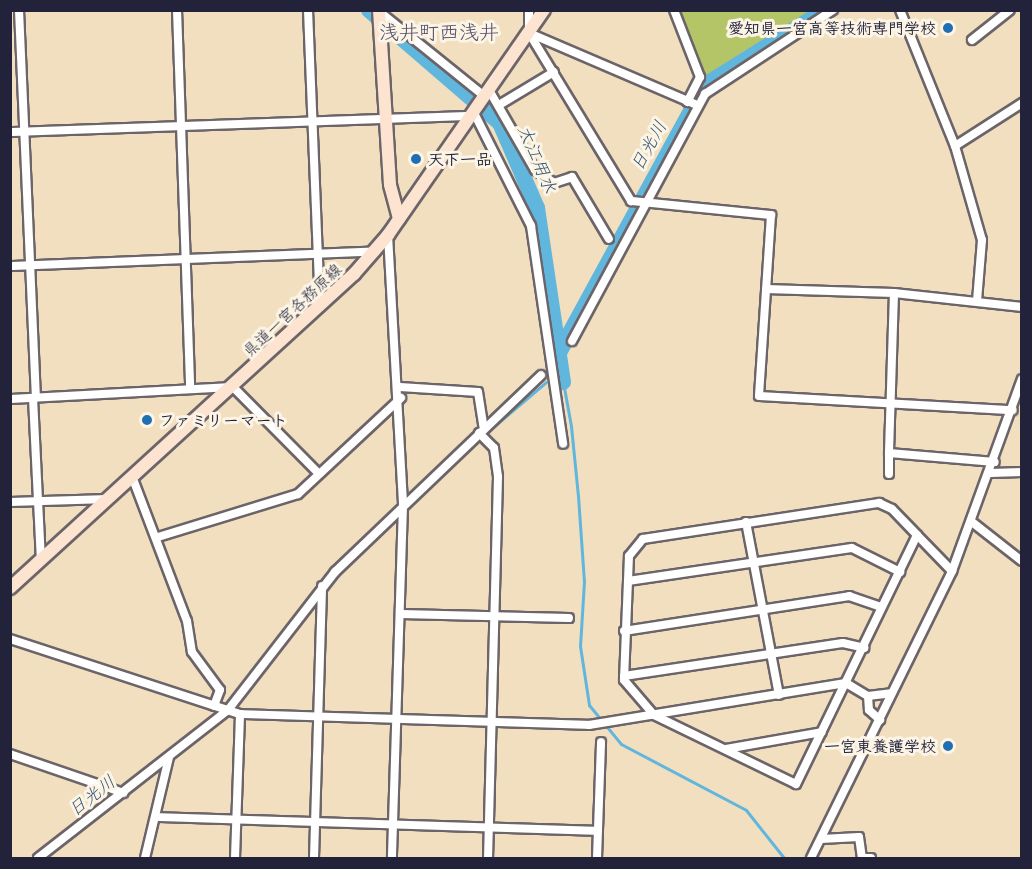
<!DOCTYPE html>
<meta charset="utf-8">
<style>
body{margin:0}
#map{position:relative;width:1032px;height:869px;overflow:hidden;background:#f2dfbf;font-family:"Patrick Hand","Klee One",sans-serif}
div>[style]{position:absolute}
.green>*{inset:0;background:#b4c568}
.stream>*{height:3px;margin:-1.5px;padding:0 1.5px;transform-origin:1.5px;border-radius:1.5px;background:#60b6dd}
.river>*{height:16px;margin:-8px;padding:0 8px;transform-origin:8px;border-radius:8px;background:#60b6dd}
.roads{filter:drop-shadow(2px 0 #6b6469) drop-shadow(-2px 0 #6b6469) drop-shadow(0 2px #6b6469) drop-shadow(0 -2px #6b6469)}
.street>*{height:8px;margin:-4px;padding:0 4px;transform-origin:4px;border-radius:4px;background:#fff}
.secondary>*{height:12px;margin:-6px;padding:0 6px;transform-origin:6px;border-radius:6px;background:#fde4d0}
.dots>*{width:16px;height:16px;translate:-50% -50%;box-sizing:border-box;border:3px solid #fcf5e5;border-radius:50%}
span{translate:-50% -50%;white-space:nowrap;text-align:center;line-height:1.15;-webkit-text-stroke:6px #fcf5e5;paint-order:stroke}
.poi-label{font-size:16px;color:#22223b;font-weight:700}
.right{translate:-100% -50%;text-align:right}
.left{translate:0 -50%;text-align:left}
.street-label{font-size:16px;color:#22223b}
.water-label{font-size:18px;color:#385674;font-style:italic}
.quarter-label{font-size:20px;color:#534c6b}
.frame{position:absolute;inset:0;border:12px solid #22223b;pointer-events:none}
</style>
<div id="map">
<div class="green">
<i style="clip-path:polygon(681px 11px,681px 10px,824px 11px,706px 80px)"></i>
</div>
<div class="stream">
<i style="left:558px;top:382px;width:5px"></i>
<i style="left:563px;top:382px;width:45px;rotate:79.7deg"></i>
<i style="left:571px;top:426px;width:70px;rotate:84.3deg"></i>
<i style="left:578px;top:496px;width:85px;rotate:86deg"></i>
<i style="left:584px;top:581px;width:65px;rotate:93.5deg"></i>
<i style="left:580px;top:646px;width:60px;rotate:81.3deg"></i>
<i style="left:589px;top:705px;width:50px;rotate:50.6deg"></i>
<i style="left:621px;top:744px;width:141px;rotate:27.8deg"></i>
<i style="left:746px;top:810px;width:61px;rotate:51.6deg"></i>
<i style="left:485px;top:434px;width:80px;rotate:-40.4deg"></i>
<i style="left:469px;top:450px;width:13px;rotate:-45deg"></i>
<i style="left:45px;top:858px;width:114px;rotate:-37.9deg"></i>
</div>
<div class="river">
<i style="left:369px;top:10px;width:173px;rotate:40.8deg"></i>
<i style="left:500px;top:123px;width:93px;rotate:66.5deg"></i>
<i style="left:537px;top:208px;width:176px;rotate:81.5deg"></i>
<i style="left:560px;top:351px;width:303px;rotate:-61.4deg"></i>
<i style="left:705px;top:85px;width:134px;rotate:-31.9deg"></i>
</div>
<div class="roads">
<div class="street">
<i style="left:19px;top:10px;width:388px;rotate:87.5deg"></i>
<i style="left:177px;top:10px;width:379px;rotate:88deg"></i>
<i style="left:308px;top:10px;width:297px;rotate:87.7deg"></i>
<i style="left:529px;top:10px;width:21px;rotate:90deg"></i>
<i style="left:674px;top:10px;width:72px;rotate:68.8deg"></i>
<i style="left:700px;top:77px;width:28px;rotate:117deg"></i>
<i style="left:900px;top:10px;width:147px;rotate:68deg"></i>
<i style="left:955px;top:146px;width:98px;rotate:74deg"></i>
<i style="left:982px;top:240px;width:61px;rotate:94.7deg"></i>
<i style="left:380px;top:12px;width:134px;rotate:38.9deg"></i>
<i style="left:972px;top:40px;width:48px;rotate:-38.3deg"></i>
<i style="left:489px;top:90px;width:92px;rotate:60.1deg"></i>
<i style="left:535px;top:170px;width:23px;rotate:34deg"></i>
<i style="left:554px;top:183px;width:19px;rotate:-18deg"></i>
<i style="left:572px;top:177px;width:72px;rotate:59.2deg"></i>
<i style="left:499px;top:105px;width:64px;rotate:-31deg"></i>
<i style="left:697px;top:105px;width:183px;rotate:-156.8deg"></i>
<i style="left:529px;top:33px;width:197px;rotate:58.7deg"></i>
<i style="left:631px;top:201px;width:141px;rotate:5.7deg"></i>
<i style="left:771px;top:215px;width:181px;rotate:93.8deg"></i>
<i style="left:759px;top:396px;width:254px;rotate:3.2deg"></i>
<i style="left:473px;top:111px;width:129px;rotate:63.2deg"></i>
<i style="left:531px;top:226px;width:220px;rotate:81.6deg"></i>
<i style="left:10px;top:132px;width:460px;rotate:-2deg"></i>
<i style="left:955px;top:146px;width:80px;rotate:-32.7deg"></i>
<i style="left:388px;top:235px;width:270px;rotate:86.8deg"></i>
<i style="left:403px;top:505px;width:353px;rotate:91.8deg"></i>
<i style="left:10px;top:266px;width:366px;rotate:-2.3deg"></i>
<i style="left:766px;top:289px;width:128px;rotate:1.8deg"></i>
<i style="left:894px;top:293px;width:129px;rotate:6.2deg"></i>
<i style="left:894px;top:293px;width:160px;rotate:91.8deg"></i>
<i style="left:889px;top:453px;width:106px;rotate:4.9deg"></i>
<i style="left:572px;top:341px;width:281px;rotate:-61.7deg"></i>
<i style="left:705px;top:94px;width:153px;rotate:-33.3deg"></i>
<i style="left:400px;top:387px;width:78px;rotate:3.7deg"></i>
<i style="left:478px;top:392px;width:37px;rotate:81deg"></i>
<i style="left:33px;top:398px;width:163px;rotate:87.2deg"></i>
<i style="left:10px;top:399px;width:223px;rotate:-3.1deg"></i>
<i style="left:233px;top:387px;width:122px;rotate:45.3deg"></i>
<i style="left:479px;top:433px;width:21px;rotate:45deg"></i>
<i style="left:494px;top:448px;width:29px;rotate:82deg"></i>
<i style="left:498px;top:477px;width:381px;rotate:91.5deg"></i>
<i style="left:991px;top:473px;width:31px;rotate:-2deg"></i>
<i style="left:889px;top:474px;width:21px;rotate:-90deg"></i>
<i style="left:133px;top:479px;width:152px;rotate:69.2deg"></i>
<i style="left:187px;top:621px;width:31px;rotate:81deg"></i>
<i style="left:192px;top:652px;width:47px;rotate:53.6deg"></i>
<i style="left:220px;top:690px;width:17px;rotate:111deg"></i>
<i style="left:10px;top:502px;width:99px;rotate:-1.7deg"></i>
<i style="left:746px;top:522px;width:176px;rotate:79.2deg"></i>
<i style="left:972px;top:522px;width:63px;rotate:38deg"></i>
<i style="left:917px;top:535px;width:277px;rotate:115.9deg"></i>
<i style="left:796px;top:784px;width:158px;rotate:-154.1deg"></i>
<i style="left:654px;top:715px;width:46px;rotate:-130.6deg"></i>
<i style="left:624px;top:680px;width:124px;rotate:-87.7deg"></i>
<i style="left:629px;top:556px;width:22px;rotate:-51deg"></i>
<i style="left:643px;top:539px;width:239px;rotate:-8.7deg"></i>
<i style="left:879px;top:503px;width:14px;rotate:25deg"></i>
<i style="left:892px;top:509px;width:36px;rotate:46deg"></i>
<i style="left:917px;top:535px;width:50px;rotate:45.8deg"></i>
<i style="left:158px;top:537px;width:146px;rotate:-17.1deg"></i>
<i style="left:298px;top:494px;width:141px;rotate:-43deg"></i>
<i style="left:628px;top:581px;width:226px;rotate:-8.4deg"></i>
<i style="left:852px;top:548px;width:54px;rotate:26.6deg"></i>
<i style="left:401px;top:614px;width:168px;rotate:1.4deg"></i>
<i style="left:624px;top:631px;width:228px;rotate:-8.8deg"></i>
<i style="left:849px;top:596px;width:34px;rotate:19deg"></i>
<i style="left:10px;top:639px;width:242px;rotate:18.1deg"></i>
<i style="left:240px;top:714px;width:349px;rotate:1.8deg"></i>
<i style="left:589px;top:725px;width:260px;rotate:-9.3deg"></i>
<i style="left:846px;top:683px;width:26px;rotate:31deg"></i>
<i style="left:868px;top:696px;width:23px;rotate:-7deg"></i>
<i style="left:624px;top:676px;width:221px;rotate:-8.6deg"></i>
<i style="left:843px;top:643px;width:22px;rotate:13deg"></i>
<i style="left:868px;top:696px;width:14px;rotate:86deg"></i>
<i style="left:869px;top:710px;width:15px;rotate:42deg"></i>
<i style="left:726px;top:749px;width:97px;rotate:-10deg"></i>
<i style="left:10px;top:754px;width:120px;rotate:18.9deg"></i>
<i style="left:156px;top:817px;width:442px;rotate:1.8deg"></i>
<i style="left:821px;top:839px;width:38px;rotate:-3deg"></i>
<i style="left:859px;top:837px;width:21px;rotate:82deg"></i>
<i style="left:862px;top:858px;width:9px"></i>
<i style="left:38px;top:858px;width:241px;rotate:-37.9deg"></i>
<i style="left:228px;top:710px;width:175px;rotate:-52.2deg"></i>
<i style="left:335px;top:572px;width:285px;rotate:-43.7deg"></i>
<i style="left:145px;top:858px;width:104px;rotate:-76.6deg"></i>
<i style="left:235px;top:858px;width:144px;rotate:-88deg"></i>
<i style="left:314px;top:858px;width:272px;rotate:-88.3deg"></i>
<i style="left:597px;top:858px;width:116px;rotate:-88deg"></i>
<i style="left:811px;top:858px;width:320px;rotate:-63.8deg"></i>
<i style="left:952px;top:571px;width:204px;rotate:-70deg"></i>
</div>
<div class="secondary">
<i style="left:379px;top:10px;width:175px;rotate:86.4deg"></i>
<i style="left:390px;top:185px;width:35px;rotate:75deg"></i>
<i style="left:10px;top:588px;width:466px;rotate:-42.4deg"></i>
<i style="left:354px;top:274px;width:52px;rotate:-48.9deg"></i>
<i style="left:388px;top:235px;width:274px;rotate:-55.3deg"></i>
</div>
</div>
<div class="dots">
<i style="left:948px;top:28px;background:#1f6fb2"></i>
<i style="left:416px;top:159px;background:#1f6fb2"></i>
<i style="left:147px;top:420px;background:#1f6fb2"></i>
<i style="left:948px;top:746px;background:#1f6fb2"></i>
</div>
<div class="poi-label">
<span class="right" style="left:936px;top:28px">愛知県一宮高等技術専門学校</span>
<span class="left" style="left:428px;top:159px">天下一品</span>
<span class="left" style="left:159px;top:420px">ファミリーマート</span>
<span class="right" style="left:936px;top:746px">一宮東養護学校</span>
</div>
<div class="street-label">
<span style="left:292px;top:310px;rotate:-43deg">県道一宮各務原線</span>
</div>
<div class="water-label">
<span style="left:649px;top:146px;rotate:-61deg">日光川</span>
<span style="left:537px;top:159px;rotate:67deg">大江用水</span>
<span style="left:92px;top:796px;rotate:-38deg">日光川</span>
</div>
<div class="quarter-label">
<span style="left:439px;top:31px">浅井町西浅井</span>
</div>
<div class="frame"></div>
</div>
